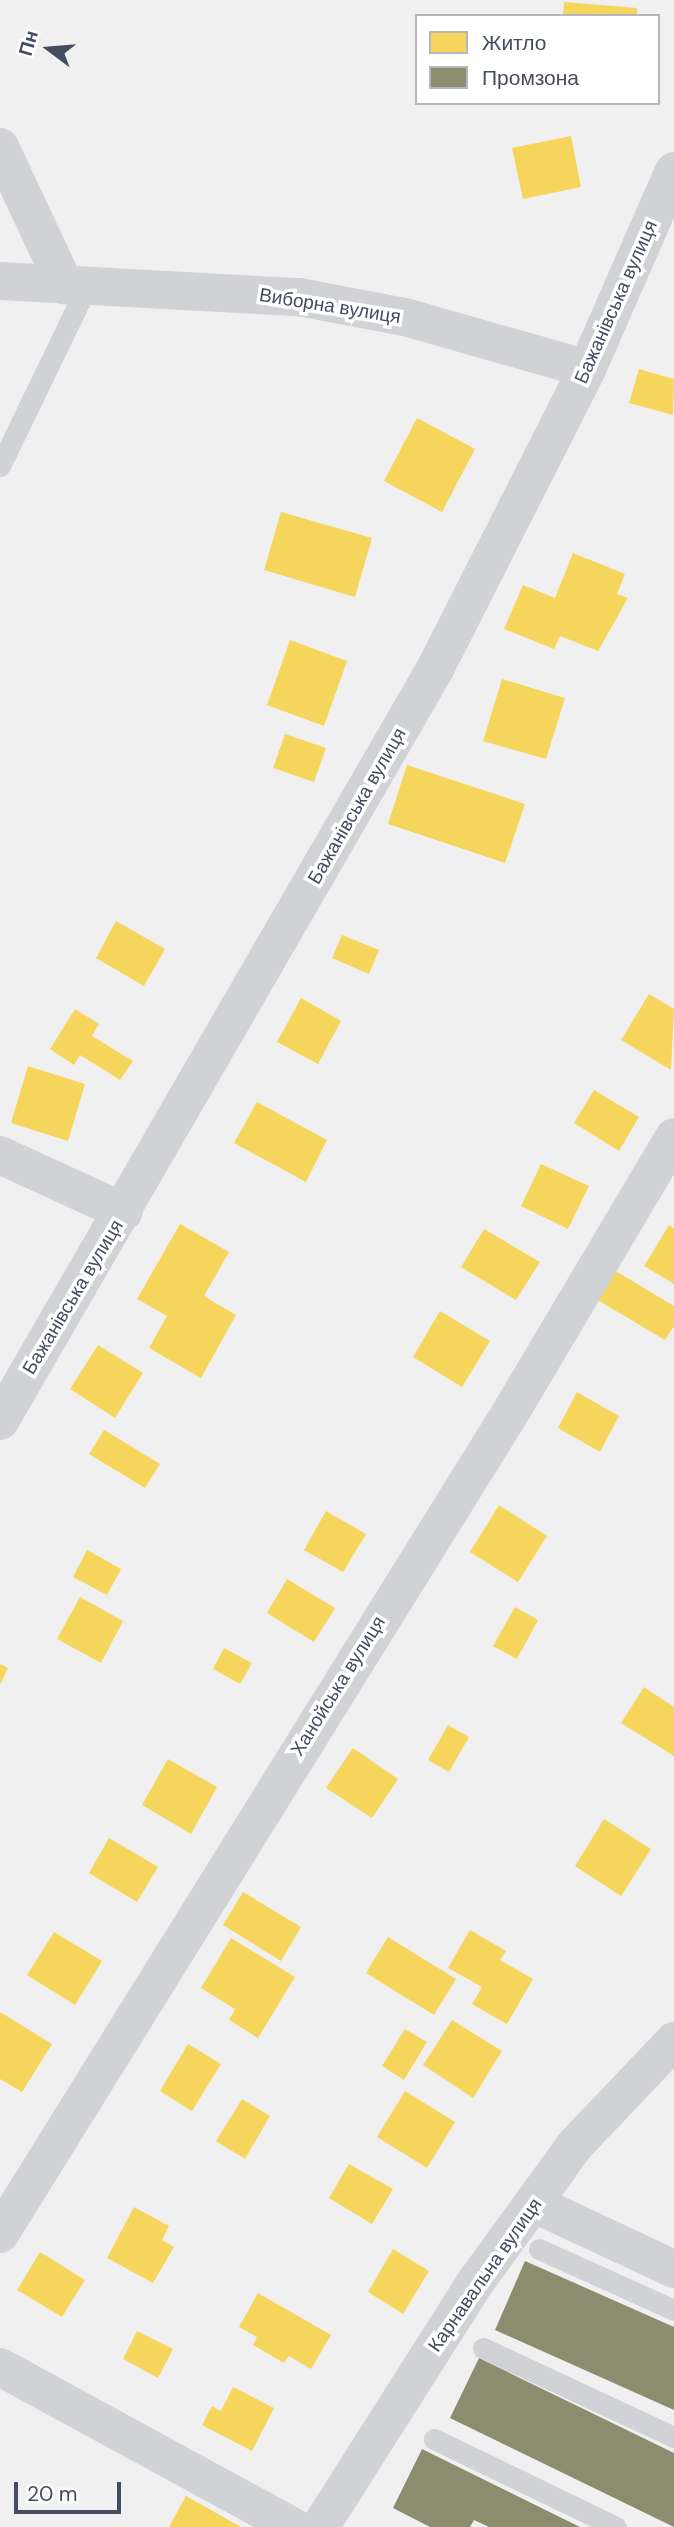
<!DOCTYPE html>
<meta charset="utf-8">
<style>
body{margin:0}
#map{position:relative;width:674px;height:2527px;overflow:hidden;background:#f1f0f0;font-family:"DM Sans",sans-serif}
div>[style]{position:absolute}
.homes>*{inset:0;background:#f6d55c}
.industry>*{inset:0;background:#8c8c6e}
.lane>*{height:21px;margin:-10.5px;padding:0 10.5px;transform-origin:10.5px;border-radius:10.5px;background:#d1d2d6}
.street>*{height:38px;margin:-19px;padding:0 19px;transform-origin:19px;border-radius:19px;background:#d1d2d6}
span{translate:-50% -50%;white-space:nowrap;text-align:center;line-height:1.15;-webkit-text-stroke:7px #fff;paint-order:stroke}
.street-label{font-size:19px;color:#454c5f}
.legend{position:absolute;left:415px;top:14px;width:245px;height:91px;box-sizing:border-box;background:#fff;border:2px solid #b5b7bf;margin:0;padding:9px 12px;list-style:none;font-size:21px;color:#454c5f}
.legend li{display:flex;align-items:center;gap:14px;height:35px}
.legend b{width:35px;border:2px solid #b5b7bf}
.north{position:absolute;left:14px;top:14px;width:70px;height:70px;-webkit-text-stroke:5px #fff;paint-order:stroke;rotate:286deg;font-size:19px;font-weight:700;line-height:28px;text-align:center;color:#454c5f}
.north::after{content:'';display:block;margin:auto;width:24px;height:32px;background:#454c5f;clip-path:polygon(50% 0,100% 100%,50% 72%,0 100%)}
.scale{position:absolute;left:14px;top:2482px;width:107px;height:32px;box-sizing:border-box;border:4px solid #454c5f;border-top:0;padding-left:9px;font-size:21px;line-height:24px;white-space:nowrap;color:#454c5f;-webkit-text-stroke:5px #fff;paint-order:stroke}
</style>
<div id="map">
<div class="homes">
<i style="clip-path:polygon(564px 2px,637px 8px,637px 16px,563px 16px)"></i>
<i style="clip-path:polygon(571px 136px,581px 187px,523px 199px,512px 148px)"></i>
<i style="clip-path:polygon(639px 369px,674px 379px,673px 415px,629px 403px)"></i>
<i style="clip-path:polygon(417px 418px,475px 449px,442px 512px,384px 481px)"></i>
<i style="clip-path:polygon(281px 512px,372px 538px,355px 597px,264px 570px)"></i>
<i style="clip-path:polygon(573px 553px,625px 574px,617px 594px,628px 598px,598px 651px,560px 636px,554px 649px,504px 629px,523px 585px,555px 598px)"></i>
<i style="clip-path:polygon(290px 640px,347px 661px,324px 726px,267px 705px)"></i>
<i style="clip-path:polygon(502px 679px,565px 698px,546px 759px,483px 741px)"></i>
<i style="clip-path:polygon(285px 734px,326px 748px,314px 782px,273px 768px)"></i>
<i style="clip-path:polygon(407px 765px,525px 804px,505px 863px,388px 824px)"></i>
<i style="clip-path:polygon(116px 921px,165px 949px,144px 986px,96px 958px)"></i>
<i style="clip-path:polygon(342px 935px,379px 950px,369px 974px,332px 958px)"></i>
<i style="clip-path:polygon(649px 994px,674px 1009px,671px 1070px,621px 1040px)"></i>
<i style="clip-path:polygon(301px 998px,341px 1021px,318px 1064px,277px 1042px)"></i>
<i style="clip-path:polygon(75px 1009px,99px 1024px,92px 1036px,133px 1061px,120px 1080px,80px 1055px,74px 1065px,50px 1049px)"></i>
<i style="clip-path:polygon(28px 1066px,85px 1084px,68px 1141px,11px 1123px)"></i>
<i style="clip-path:polygon(594px 1090px,639px 1117px,619px 1151px,574px 1123px)"></i>
<i style="clip-path:polygon(257px 1102px,327px 1140px,306px 1182px,234px 1143px)"></i>
<i style="clip-path:polygon(541px 1164px,589px 1186px,568px 1229px,521px 1206px)"></i>
<i style="clip-path:polygon(180px 1224px,229px 1252px,204px 1296px,236px 1315px,201px 1378px,149px 1348px,167px 1316px,137px 1299px)"></i>
<i style="clip-path:polygon(669px 1225px,674px 1228px,674px 1284px,644px 1266px)"></i>
<i style="clip-path:polygon(484px 1229px,540px 1262px,516px 1300px,461px 1267px)"></i>
<i style="clip-path:polygon(614px 1270px,674px 1306px,674px 1326px,665px 1340px,596px 1299px)"></i>
<i style="clip-path:polygon(440px 1311px,490px 1341px,462px 1387px,413px 1357px)"></i>
<i style="clip-path:polygon(98px 1345px,143px 1373px,115px 1418px,70px 1389px)"></i>
<i style="clip-path:polygon(577px 1392px,619px 1416px,600px 1452px,558px 1428px)"></i>
<i style="clip-path:polygon(104px 1430px,160px 1464px,145px 1488px,89px 1454px)"></i>
<i style="clip-path:polygon(499px 1505px,547px 1536px,518px 1582px,470px 1552px)"></i>
<i style="clip-path:polygon(326px 1511px,366px 1534px,343px 1572px,304px 1550px)"></i>
<i style="clip-path:polygon(87px 1550px,121px 1569px,107px 1595px,73px 1577px)"></i>
<i style="clip-path:polygon(287px 1579px,335px 1608px,314px 1642px,267px 1613px)"></i>
<i style="clip-path:polygon(80px 1597px,123px 1621px,101px 1663px,57px 1639px)"></i>
<i style="clip-path:polygon(515px 1607px,538px 1620px,517px 1659px,493px 1646px)"></i>
<i style="clip-path:polygon(224px 1648px,252px 1663px,240px 1684px,213px 1669px)"></i>
<i style="clip-path:polygon(0 1664px,8px 1668px,0 1685px)"></i>
<i style="clip-path:polygon(644px 1687px,674px 1707px,674px 1756px,621px 1723px)"></i>
<i style="clip-path:polygon(448px 1725px,469px 1737px,449px 1772px,428px 1760px)"></i>
<i style="clip-path:polygon(353px 1748px,398px 1779px,372px 1818px,326px 1788px)"></i>
<i style="clip-path:polygon(168px 1759px,217px 1787px,191px 1834px,142px 1805px)"></i>
<i style="clip-path:polygon(604px 1819px,651px 1849px,621px 1896px,575px 1866px)"></i>
<i style="clip-path:polygon(109px 1838px,158px 1867px,137px 1902px,89px 1873px)"></i>
<i style="clip-path:polygon(243px 1892px,301px 1927px,281px 1961px,223px 1925px)"></i>
<i style="clip-path:polygon(470px 1930px,506px 1951px,500px 1960px,533px 1979px,507px 2024px,472px 2004px,482px 1987px,448px 1968px)"></i>
<i style="clip-path:polygon(54px 1932px,102px 1961px,75px 2005px,27px 1975px)"></i>
<i style="clip-path:polygon(388px 1937px,456px 1979px,434px 2015px,366px 1973px)"></i>
<i style="clip-path:polygon(231px 1938px,295px 1977px,258px 2038px,229px 2020px,235px 2009px,201px 1988px)"></i>
<i style="clip-path:polygon(0 2012px,52px 2044px,22px 2092px,0 2079px)"></i>
<i style="clip-path:polygon(452px 2020px,502px 2051px,473px 2098px,423px 2065px)"></i>
<i style="clip-path:polygon(405px 2029px,427px 2042px,404px 2080px,382px 2066px)"></i>
<i style="clip-path:polygon(188px 2044px,221px 2064px,192px 2111px,160px 2091px)"></i>
<i style="clip-path:polygon(405px 2091px,455px 2122px,427px 2168px,377px 2137px)"></i>
<i style="clip-path:polygon(242px 2099px,270px 2116px,245px 2159px,216px 2141px)"></i>
<i style="clip-path:polygon(349px 2164px,393px 2189px,372px 2224px,329px 2198px)"></i>
<i style="clip-path:polygon(134px 2207px,169px 2226px,162px 2240px,174px 2247px,153px 2283px,107px 2258px)"></i>
<i style="clip-path:polygon(393px 2249px,429px 2271px,403px 2314px,368px 2292px)"></i>
<i style="clip-path:polygon(40px 2252px,85px 2280px,62px 2317px,17px 2290px)"></i>
<i style="clip-path:polygon(258px 2293px,331px 2335px,311px 2369px,289px 2356px,284px 2363px,253px 2345px,257px 2337px,239px 2327px)"></i>
<i style="clip-path:polygon(137px 2331px,173px 2349px,158px 2378px,123px 2359px)"></i>
<i style="clip-path:polygon(233px 2387px,274px 2408px,252px 2451px,202px 2425px,212px 2406px,221px 2411px)"></i>
<i style="clip-path:polygon(186px 2496px,241px 2527px,169px 2527px)"></i>
</div>
<div class="industry">
<i style="clip-path:polygon(525px 2261px,674px 2327px,674px 2410px,495px 2330px)"></i>
<i style="clip-path:polygon(479px 2358px,674px 2453px,674px 2527px,450px 2418px)"></i>
<i style="clip-path:polygon(422px 2449px,580px 2527px,489px 2527px,474px 2520px,470px 2527px,430px 2527px,393px 2508px)"></i>
</div>
<div class="lane">
<i style="left:0;top:466px;width:200px;rotate:-64.2deg"></i>
<i style="left:539px;top:2249px;width:148px;rotate:24.3deg"></i>
<i style="left:483px;top:2348px;width:211px;rotate:25deg"></i>
<i style="left:434px;top:2439px;width:202px;rotate:25.8deg"></i>
</div>
<div class="street">
<i style="left:0;top:147px;width:153px;rotate:64.9deg"></i>
<i style="left:0;top:281px;width:299px;rotate:3.1deg"></i>
<i style="left:299px;top:297px;width:108px;rotate:10.7deg"></i>
<i style="left:405px;top:317px;width:189px;rotate:15.9deg"></i>
<i style="left:0;top:1155px;width:136px;rotate:24.7deg"></i>
<i style="left:0;top:1421px;width:869px;rotate:-59.95deg"></i>
<i style="left:435px;top:669px;width:336px;rotate:-63.1deg"></i>
<i style="left:587px;top:369px;width:216px;rotate:-66.3deg"></i>
<i style="left:535px;top:2204px;width:153px;rotate:25.1deg"></i>
<i style="left:0;top:2234px;width:964px;rotate:-58.14deg"></i>
<i style="left:509px;top:1415px;width:323px;rotate:-59.3deg"></i>
<i style="left:0;top:2367px;width:335px;rotate:28.6deg"></i>
<i style="left:320px;top:2527px;width:293px;rotate:-57.6deg"></i>
<i style="left:477px;top:2280px;width:167px;rotate:-54deg"></i>
<i style="left:575px;top:2145px;width:144px;rotate:-46.4deg"></i>
</div>
<div class="street-label">
<span style="left:616px;top:302px;rotate:-66deg">Бажанівська вулиця</span>
<span style="left:330px;top:306px;rotate:9deg">Виборна вулиця</span>
<span style="left:357px;top:806px;rotate:-60deg">Бажанівська вулиця</span>
<span style="left:73px;top:1297px;rotate:-59deg">Бажанівська вулиця</span>
<span style="left:338px;top:1686px;rotate:-58deg">Ханойська вулиця</span>
<span style="left:485px;top:2275px;rotate:-55deg">Карнавальна вулиця</span>
</div>
<ul class="legend">
<li><b style="height:19px;background:#f6d55c"></b>Житло</li>
<li><b style="height:19px;background:#8c8c6e"></b>Промзона</li>
</ul>
<div class="north">Пн</div>
<div class="scale">20 m</div>
</div>
